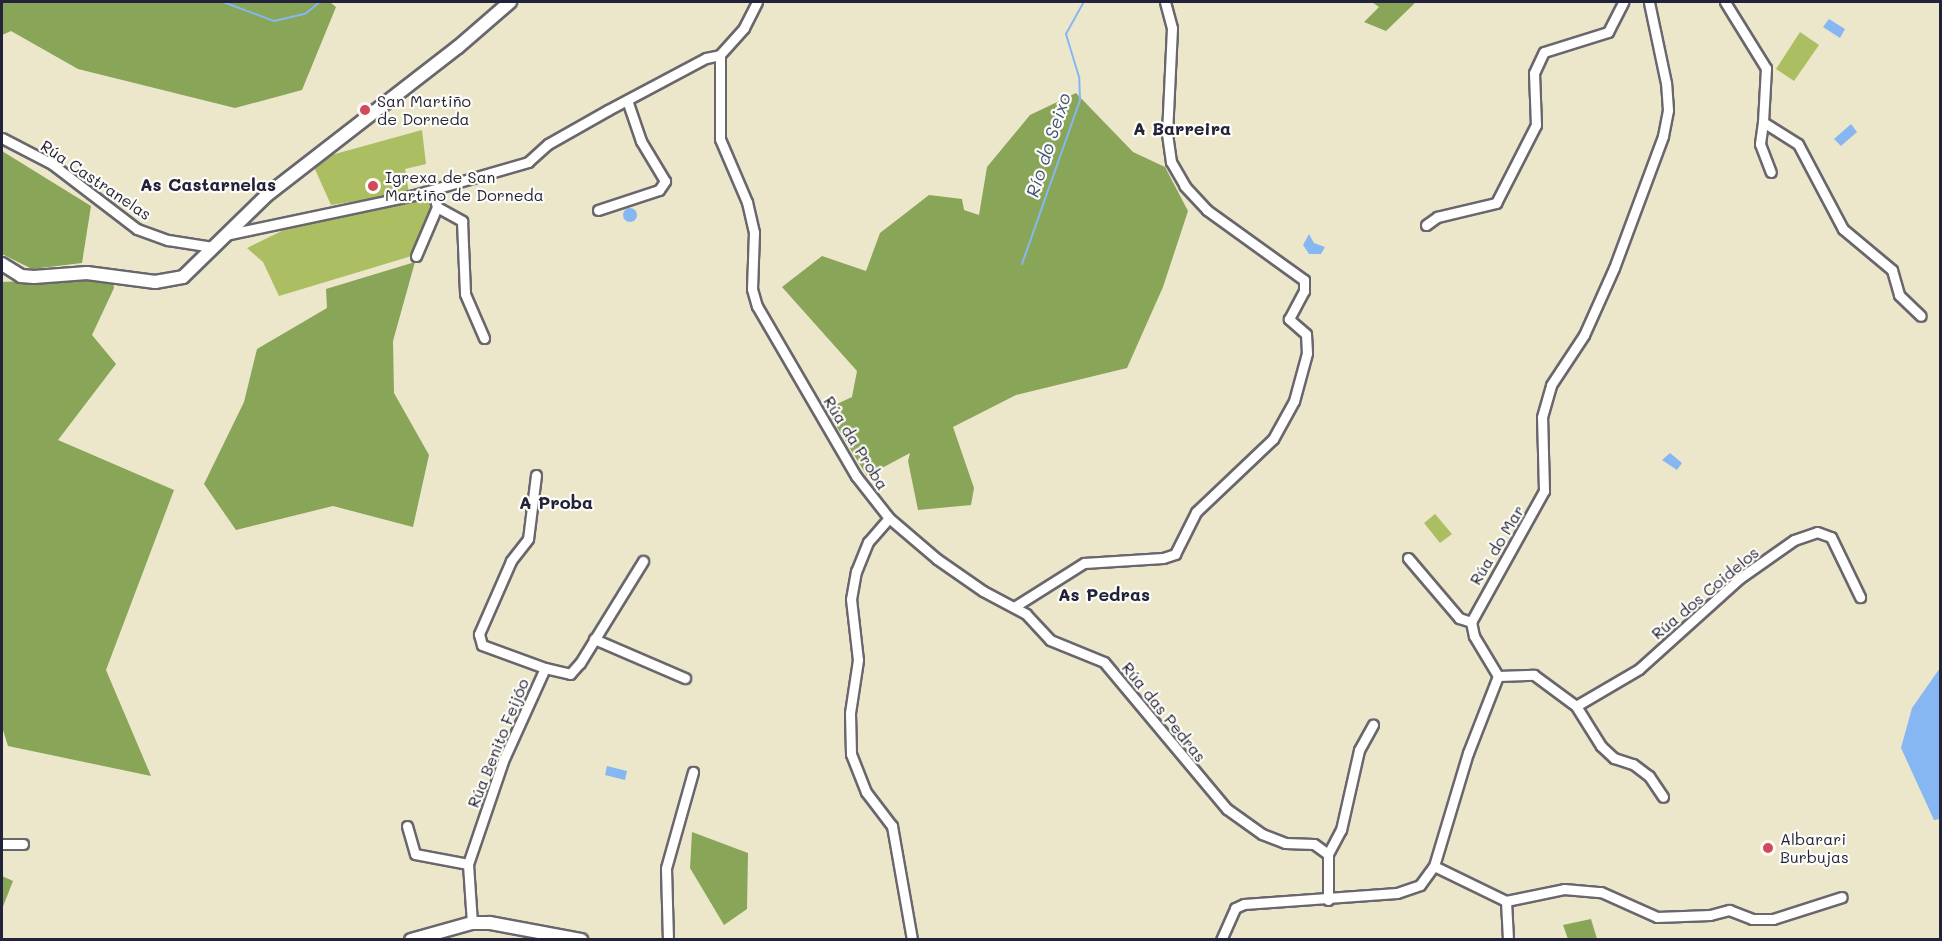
<!DOCTYPE html>
<meta charset="utf-8">
<style>
body{margin:0}
#map{position:relative;width:1942px;height:941px;overflow:hidden;background:#ece7ca;font-family:Mali,sans-serif}
div>[style]{position:absolute}
.green>*{inset:0;background:#abbe62}
.forest>*{inset:0;background:#88a558}
.water>*{inset:0;background:#86b7f2}
.round{border-radius:50%}
.stream>*{height:2px;margin:-1px;padding:0 1px;transform-origin:1px;border-radius:1px;background:#86b7f2}
.roads{filter:drop-shadow(2px 0 #69676d) drop-shadow(-2px 0 #69676d) drop-shadow(0 2px #69676d) drop-shadow(0 -2px #69676d)}
.minor>*{height:9px;margin:-4.5px;padding:0 4.5px;transform-origin:4.5px;border-radius:4.5px;background:#fff}
.major>*{height:12px;margin:-6px;padding:0 6px;transform-origin:6px;border-radius:6px;background:#fff}
.dots>*{width:16px;height:16px;translate:-50% -50%;box-sizing:border-box;border:3px solid #fdfcf7;border-radius:50%}
span{translate:-50% -50%;white-space:nowrap;text-align:center;line-height:1.15;-webkit-text-stroke:4.5px #fdfcf7;paint-order:stroke}
.poi-label{font-size:16px;color:#22223b}
.left{translate:0 -50%;text-align:left}
.street-label{font-size:16px;color:#22223b}
.neighbourhood-label{font-size:18px;color:#22223b;font-weight:700}
.water-label{font-size:18px;color:#45567b;font-style:italic}
.frame{position:absolute;inset:0;border:3px solid #22223b;pointer-events:none}
</style>
<div id="map">
<div class="green">
<i style="clip-path:polygon(1800px 32px,1819px 45px,1794px 81px,1776px 69px)"></i>
<i style="clip-path:polygon(422px 130px,426px 164px,405px 169px,409px 193px,331px 205px,314px 167px,324px 157px)"></i>
<i style="clip-path:polygon(428px 199px,432px 208px,415px 255px,279px 296px,263px 262px,247px 248px,290px 227px)"></i>
<i style="clip-path:polygon(1435px 514px,1452px 534px,1440px 543px,1424px 523px)"></i>
</div>
<div class="forest">
<i style="clip-path:polygon(2px 2px,330px 2px,336px 7px,302px 90px,235px 108px,78px 69px,11px 31px,2px 35px)"></i>
<i style="clip-path:polygon(1372px 2px,1416px 2px,1386px 31px,1364px 22px,1379px 7px)"></i>
<i style="clip-path:polygon(1076px 93px,1133px 152px,1165px 167px,1188px 211px,1163px 287px,1127px 368px,1016px 395px,953px 427px,974px 488px,971px 505px,918px 510px,908px 461px,910px 453px,867px 476px,826px 409px,852px 397px,857px 371px,782px 287px,822px 256px,866px 271px,880px 233px,929px 195px,962px 199px,964px 210px,979px 215px,987px 167px,1030px 115px)"></i>
<i style="clip-path:polygon(2px 151px,91px 206px,82px 263px,32px 269px,2px 254px)"></i>
<i style="clip-path:polygon(415px 262px,393px 341px,394px 393px,429px 455px,413px 527px,333px 506px,236px 530px,204px 484px,244px 402px,257px 349px,327px 308px,326px 289px)"></i>
<i style="clip-path:polygon(102px 278px,113px 282px,114px 288px,92px 335px,116px 364px,58px 440px,174px 490px,106px 670px,151px 776px,8px 746px,2px 727px,2px 282px)"></i>
<i style="clip-path:polygon(692px 832px,748px 853px,747px 909px,724px 925px,690px 868px)"></i>
<i style="clip-path:polygon(2px 876px,13px 881px,2px 909px)"></i>
<i style="clip-path:polygon(1591px 919px,1597px 939px,1568px 939px,1563px 925px)"></i>
</div>
<div class="water">
<i style="clip-path:polygon(1829px 19px,1845px 29px,1840px 38px,1823px 27px)"></i>
<i style="clip-path:polygon(1851px 124px,1857px 132px,1841px 146px,1834px 139px)"></i>
<i class="round" style="left:623px;top:208px;width:14px;height:14px"></i>
<i style="clip-path:polygon(1309px 234px,1314px 243px,1325px 247px,1321px 254px,1309px 254px,1303px 245px)"></i>
<i style="clip-path:polygon(1670px 453px,1682px 463px,1677px 470px,1662px 460px)"></i>
<i style="clip-path:polygon(1940px 668px,1940px 819px,1934px 820px,1901px 748px,1912px 708px)"></i>
<i style="clip-path:polygon(607px 766px,627px 771px,625px 780px,605px 775px)"></i>
</div>
<div class="stream">
<i style="left:223px;top:2px;width:54px;rotate:20.4deg"></i>
<i style="left:274px;top:21px;width:32px;rotate:-13deg"></i>
<i style="left:305px;top:14px;width:19px;rotate:-39deg"></i>
<i style="left:1022px;top:264px;width:174px;rotate:-70.5deg"></i>
<i style="left:1080px;top:100px;width:23px;rotate:-92deg"></i>
<i style="left:1079px;top:77px;width:45px;rotate:-106.8deg"></i>
<i style="left:1066px;top:34px;width:37px;rotate:-61deg"></i>
</div>
<div class="roads">
<div class="minor">
<i style="left:757px;top:2px;width:29px;rotate:117deg"></i>
<i style="left:744px;top:28px;width:36px;rotate:132deg"></i>
<i style="left:720px;top:55px;width:84px;rotate:90deg"></i>
<i style="left:720px;top:139px;width:69px;rotate:66.8deg"></i>
<i style="left:747px;top:202px;width:31px;rotate:77deg"></i>
<i style="left:754px;top:232px;width:57px;rotate:92deg"></i>
<i style="left:752px;top:289px;width:18px;rotate:74deg"></i>
<i style="left:757px;top:306px;width:197px;rotate:59.8deg"></i>
<i style="left:856px;top:476px;width:53px;rotate:51.8deg"></i>
<i style="left:889px;top:518px;width:32px;rotate:131deg"></i>
<i style="left:868px;top:542px;width:31px;rotate:112deg"></i>
<i style="left:856px;top:571px;width:28px;rotate:100deg"></i>
<i style="left:851px;top:599px;width:61px;rotate:83.5deg"></i>
<i style="left:858px;top:660px;width:54px;rotate:98.6deg"></i>
<i style="left:850px;top:713px;width:41px;rotate:88.6deg"></i>
<i style="left:851px;top:754px;width:41px;rotate:68.5deg"></i>
<i style="left:866px;top:792px;width:43px;rotate:52.6deg"></i>
<i style="left:892px;top:826px;width:116px;rotate:80deg"></i>
<i style="left:1725px;top:2px;width:78px;rotate:58.2deg"></i>
<i style="left:1766px;top:68px;width:54px;rotate:93.2deg"></i>
<i style="left:1763px;top:122px;width:41px;rotate:32.2deg"></i>
<i style="left:1798px;top:144px;width:96px;rotate:62.1deg"></i>
<i style="left:1843px;top:229px;width:64px;rotate:39.9deg"></i>
<i style="left:1892px;top:270px;width:26px;rotate:74deg"></i>
<i style="left:1899px;top:295px;width:30px;rotate:44deg"></i>
<i style="left:1763px;top:122px;width:22px;rotate:98deg"></i>
<i style="left:1760px;top:144px;width:30px;rotate:69deg"></i>
<i style="left:2px;top:138px;width:56px;rotate:27.5deg"></i>
<i style="left:52px;top:164px;width:107px;rotate:37.4deg"></i>
<i style="left:137px;top:229px;width:33px;rotate:20deg"></i>
<i style="left:168px;top:240px;width:45px;rotate:9deg"></i>
<i style="left:433px;top:191px;width:16px;rotate:76deg"></i>
<i style="left:437px;top:207px;width:29px;rotate:29deg"></i>
<i style="left:462px;top:221px;width:73px;rotate:87.6deg"></i>
<i style="left:465px;top:294px;width:48px;rotate:66.6deg"></i>
<i style="left:598px;top:210px;width:64px;rotate:-18.2deg"></i>
<i style="left:659px;top:190px;width:11px;rotate:-56deg"></i>
<i style="left:665px;top:181px;width:47px;rotate:-121deg"></i>
<i style="left:641px;top:141px;width:43px;rotate:-108.9deg"></i>
<i style="left:1426px;top:225px;width:14px;rotate:-36deg"></i>
<i style="left:1437px;top:217px;width:61px;rotate:-13.3deg"></i>
<i style="left:1496px;top:203px;width:88px;rotate:-62.9deg"></i>
<i style="left:1536px;top:125px;width:52px;rotate:-92.2deg"></i>
<i style="left:1534px;top:73px;width:23px;rotate:-65deg"></i>
<i style="left:1544px;top:52px;width:67px;rotate:-17.4deg"></i>
<i style="left:1608px;top:32px;width:34px;rotate:-63deg"></i>
<i style="left:225px;top:235px;width:193px;rotate:-11.9deg"></i>
<i style="left:414px;top:195px;width:119px;rotate:-16.1deg"></i>
<i style="left:528px;top:162px;width:27px;rotate:-42deg"></i>
<i style="left:548px;top:144px;width:69px;rotate:-29.5deg"></i>
<i style="left:608px;top:110px;width:111px;rotate:-28deg"></i>
<i style="left:706px;top:58px;width:14px;rotate:-12deg"></i>
<i style="left:416px;top:256px;width:53px;rotate:-66.8deg"></i>
<i style="left:536px;top:475px;width:64px;rotate:97.1deg"></i>
<i style="left:528px;top:539px;width:28px;rotate:128deg"></i>
<i style="left:511px;top:561px;width:80px;rotate:113.7deg"></i>
<i style="left:479px;top:634px;width:11px;rotate:75deg"></i>
<i style="left:482px;top:645px;width:67px;rotate:20.1deg"></i>
<i style="left:889px;top:518px;width:63px;rotate:40.5deg"></i>
<i style="left:937px;top:559px;width:56px;rotate:34.8deg"></i>
<i style="left:983px;top:591px;width:49px;rotate:28.1deg"></i>
<i style="left:1026px;top:614px;width:35px;rotate:47deg"></i>
<i style="left:1050px;top:640px;width:58px;rotate:22.2deg"></i>
<i style="left:1104px;top:662px;width:192px;rotate:50.1deg"></i>
<i style="left:1227px;top:809px;width:43px;rotate:35.5deg"></i>
<i style="left:1262px;top:834px;width:25px;rotate:21deg"></i>
<i style="left:1285px;top:843px;width:29px;rotate:2deg"></i>
<i style="left:1314px;top:844px;width:17px;rotate:36deg"></i>
<i style="left:1408px;top:558px;width:79px;rotate:49.6deg"></i>
<i style="left:1459px;top:618px;width:13px;rotate:18deg"></i>
<i style="left:1014px;top:607px;width:83px;rotate:-32.2deg"></i>
<i style="left:1084px;top:563px;width:79px;rotate:-3.6deg"></i>
<i style="left:1163px;top:558px;width:13px;rotate:-18deg"></i>
<i style="left:1175px;top:554px;width:47px;rotate:-63.4deg"></i>
<i style="left:1196px;top:512px;width:106px;rotate:-43.5deg"></i>
<i style="left:1273px;top:439px;width:43px;rotate:-61.1deg"></i>
<i style="left:1294px;top:401px;width:50px;rotate:-74.8deg"></i>
<i style="left:1307px;top:353px;width:19px;rotate:-93deg"></i>
<i style="left:1306px;top:334px;width:23px;rotate:-139deg"></i>
<i style="left:1289px;top:319px;width:32px;rotate:-62deg"></i>
<i style="left:1304px;top:291px;width:11px;rotate:-90deg"></i>
<i style="left:1304px;top:280px;width:120px;rotate:-144.2deg"></i>
<i style="left:1207px;top:210px;width:33px;rotate:-133deg"></i>
<i style="left:1185px;top:186px;width:28px;rotate:-120deg"></i>
<i style="left:1171px;top:162px;width:28px;rotate:-98deg"></i>
<i style="left:1167px;top:134px;width:106px;rotate:-87.3deg"></i>
<i style="left:1172px;top:28px;width:27px;rotate:-105deg"></i>
<i style="left:594px;top:639px;width:99px;rotate:23.2deg"></i>
<i style="left:1498px;top:676px;width:36px;rotate:-2deg"></i>
<i style="left:1534px;top:675px;width:52px;rotate:36.4deg"></i>
<i style="left:1576px;top:706px;width:47px;rotate:58deg"></i>
<i style="left:1601px;top:746px;width:18px;rotate:43deg"></i>
<i style="left:1614px;top:758px;width:20px;rotate:18deg"></i>
<i style="left:1633px;top:764px;width:20px;rotate:37deg"></i>
<i style="left:1649px;top:776px;width:25px;rotate:56deg"></i>
<i style="left:1576px;top:706px;width:73px;rotate:-30.4deg"></i>
<i style="left:1639px;top:669px;width:136px;rotate:-42deg"></i>
<i style="left:1740px;top:578px;width:66px;rotate:-35.1deg"></i>
<i style="left:1794px;top:540px;width:24px;rotate:-19deg"></i>
<i style="left:1817px;top:532px;width:15px;rotate:20deg"></i>
<i style="left:1831px;top:537px;width:67px;rotate:64.2deg"></i>
<i style="left:407px;top:826px;width:29px;rotate:74deg"></i>
<i style="left:415px;top:854px;width:54px;rotate:10.7deg"></i>
<i style="left:2px;top:844px;width:21px"></i>
<i style="left:1434px;top:866px;width:80px;rotate:25.9deg"></i>
<i style="left:1506px;top:901px;width:59px;rotate:-11.7deg"></i>
<i style="left:1564px;top:889px;width:37px;rotate:5deg"></i>
<i style="left:1601px;top:892px;width:61px;rotate:24.1deg"></i>
<i style="left:1657px;top:917px;width:53px;rotate:-2.2deg"></i>
<i style="left:1710px;top:915px;width:20px;rotate:-15deg"></i>
<i style="left:1729px;top:910px;width:25px;rotate:21deg"></i>
<i style="left:1752px;top:919px;width:21px"></i>
<i style="left:1773px;top:919px;width:72px;rotate:-17.7deg"></i>
<i style="left:1328px;top:900px;width:46px;rotate:-90deg"></i>
<i style="left:1328px;top:854px;width:27px;rotate:-62deg"></i>
<i style="left:1341px;top:830px;width:82px;rotate:-77.3deg"></i>
<i style="left:1359px;top:750px;width:29px;rotate:-61deg"></i>
<i style="left:1506px;top:901px;width:39px;rotate:87deg"></i>
<i style="left:472px;top:923px;width:59px;rotate:-93.9deg"></i>
<i style="left:468px;top:864px;width:109px;rotate:-71.2deg"></i>
<i style="left:503px;top:761px;width:102px;rotate:-65.7deg"></i>
<i style="left:545px;top:668px;width:26px;rotate:13deg"></i>
<i style="left:570px;top:674px;width:15px;rotate:-48deg"></i>
<i style="left:580px;top:663px;width:120px;rotate:-58.3deg"></i>
<i style="left:668px;top:940px;width:72px;rotate:-91.6deg"></i>
<i style="left:666px;top:868px;width:100px;rotate:-74.3deg"></i>
<i style="left:1221px;top:940px;width:35px;rotate:-66deg"></i>
<i style="left:1235px;top:908px;width:10px;rotate:-24deg"></i>
<i style="left:1244px;top:904px;width:153px;rotate:-4.1deg"></i>
<i style="left:1397px;top:893px;width:24px;rotate:-19deg"></i>
<i style="left:1420px;top:885px;width:24px;rotate:-54deg"></i>
<i style="left:1434px;top:866px;width:118px;rotate:-73.3deg"></i>
<i style="left:1468px;top:753px;width:83px;rotate:-68.7deg"></i>
<i style="left:1498px;top:676px;width:47px;rotate:-121deg"></i>
<i style="left:1474px;top:636px;width:14px;rotate:-102deg"></i>
<i style="left:1471px;top:622px;width:150px;rotate:-60.9deg"></i>
<i style="left:1544px;top:491px;width:74px;rotate:-91.5deg"></i>
<i style="left:1542px;top:417px;width:33px;rotate:-74deg"></i>
<i style="left:1551px;top:385px;width:60px;rotate:-56.6deg"></i>
<i style="left:1584px;top:335px;width:73px;rotate:-65.9deg"></i>
<i style="left:1614px;top:268px;width:141px;rotate:-69.6deg"></i>
<i style="left:1663px;top:136px;width:26px;rotate:-79deg"></i>
<i style="left:1668px;top:110px;width:27px;rotate:-94deg"></i>
<i style="left:1666px;top:83px;width:83px;rotate:-101.9deg"></i>
</div>
<div class="major">
<i style="left:2px;top:264px;width:22px;rotate:32deg"></i>
<i style="left:21px;top:276px;width:13px;rotate:4deg"></i>
<i style="left:34px;top:277px;width:53px;rotate:-4.3deg"></i>
<i style="left:87px;top:273px;width:69px;rotate:7.5deg"></i>
<i style="left:155px;top:282px;width:28px;rotate:-10deg"></i>
<i style="left:183px;top:277px;width:117px;rotate:-44.3deg"></i>
<i style="left:267px;top:195px;width:242px;rotate:-37.8deg"></i>
<i style="left:458px;top:47px;width:69px;rotate:-40.9deg"></i>
<i style="left:411px;top:940px;width:63px;rotate:-15.6deg"></i>
<i style="left:472px;top:923px;width:18px"></i>
<i style="left:490px;top:923px;width:93px;rotate:10.6deg"></i>
</div>
</div>
<div class="dots">
<i style="left:365px;top:110px;background:#d1495b"></i>
<i style="left:373px;top:186px;background:#d1495b"></i>
<i style="left:1768px;top:848px;background:#d1495b"></i>
</div>
<div class="poi-label">
<span class="left" style="left:377px;top:110px">San Martiño<br>de Dorneda</span>
<span class="left" style="left:385px;top:186px">Igrexa de San<br>Martiño de Dorneda</span>
<span class="left" style="left:1780px;top:848px">Albarari<br>Burbujas</span>
</div>
<div class="street-label">
<span style="left:96px;top:180px;rotate:34deg">Rúa Castranelas</span>
<span style="left:856px;top:443px;rotate:58deg">Rúa da Proba</span>
<span style="left:1497px;top:545px;rotate:-59deg">Rúa do Mar</span>
<span style="left:1705px;top:593px;rotate:-40deg">Rúa dos Coidelos</span>
<span style="left:1164px;top:712px;rotate:51deg">Rúa das Pedras</span>
<span style="left:498px;top:743px;rotate:-68deg">Rúa Benito Feijóo</span>
</div>
<div class="neighbourhood-label">
<span style="left:1182px;top:128px">A Barreira</span>
<span style="left:208px;top:184px">As Castarnelas</span>
<span style="left:556px;top:502px">A Proba</span>
<span style="left:1104px;top:594px">As Pedras</span>
</div>
<div class="water-label">
<span style="left:1048px;top:145px;rotate:-72deg">Río do Seixo</span>
</div>
<div class="frame"></div>
</div>
